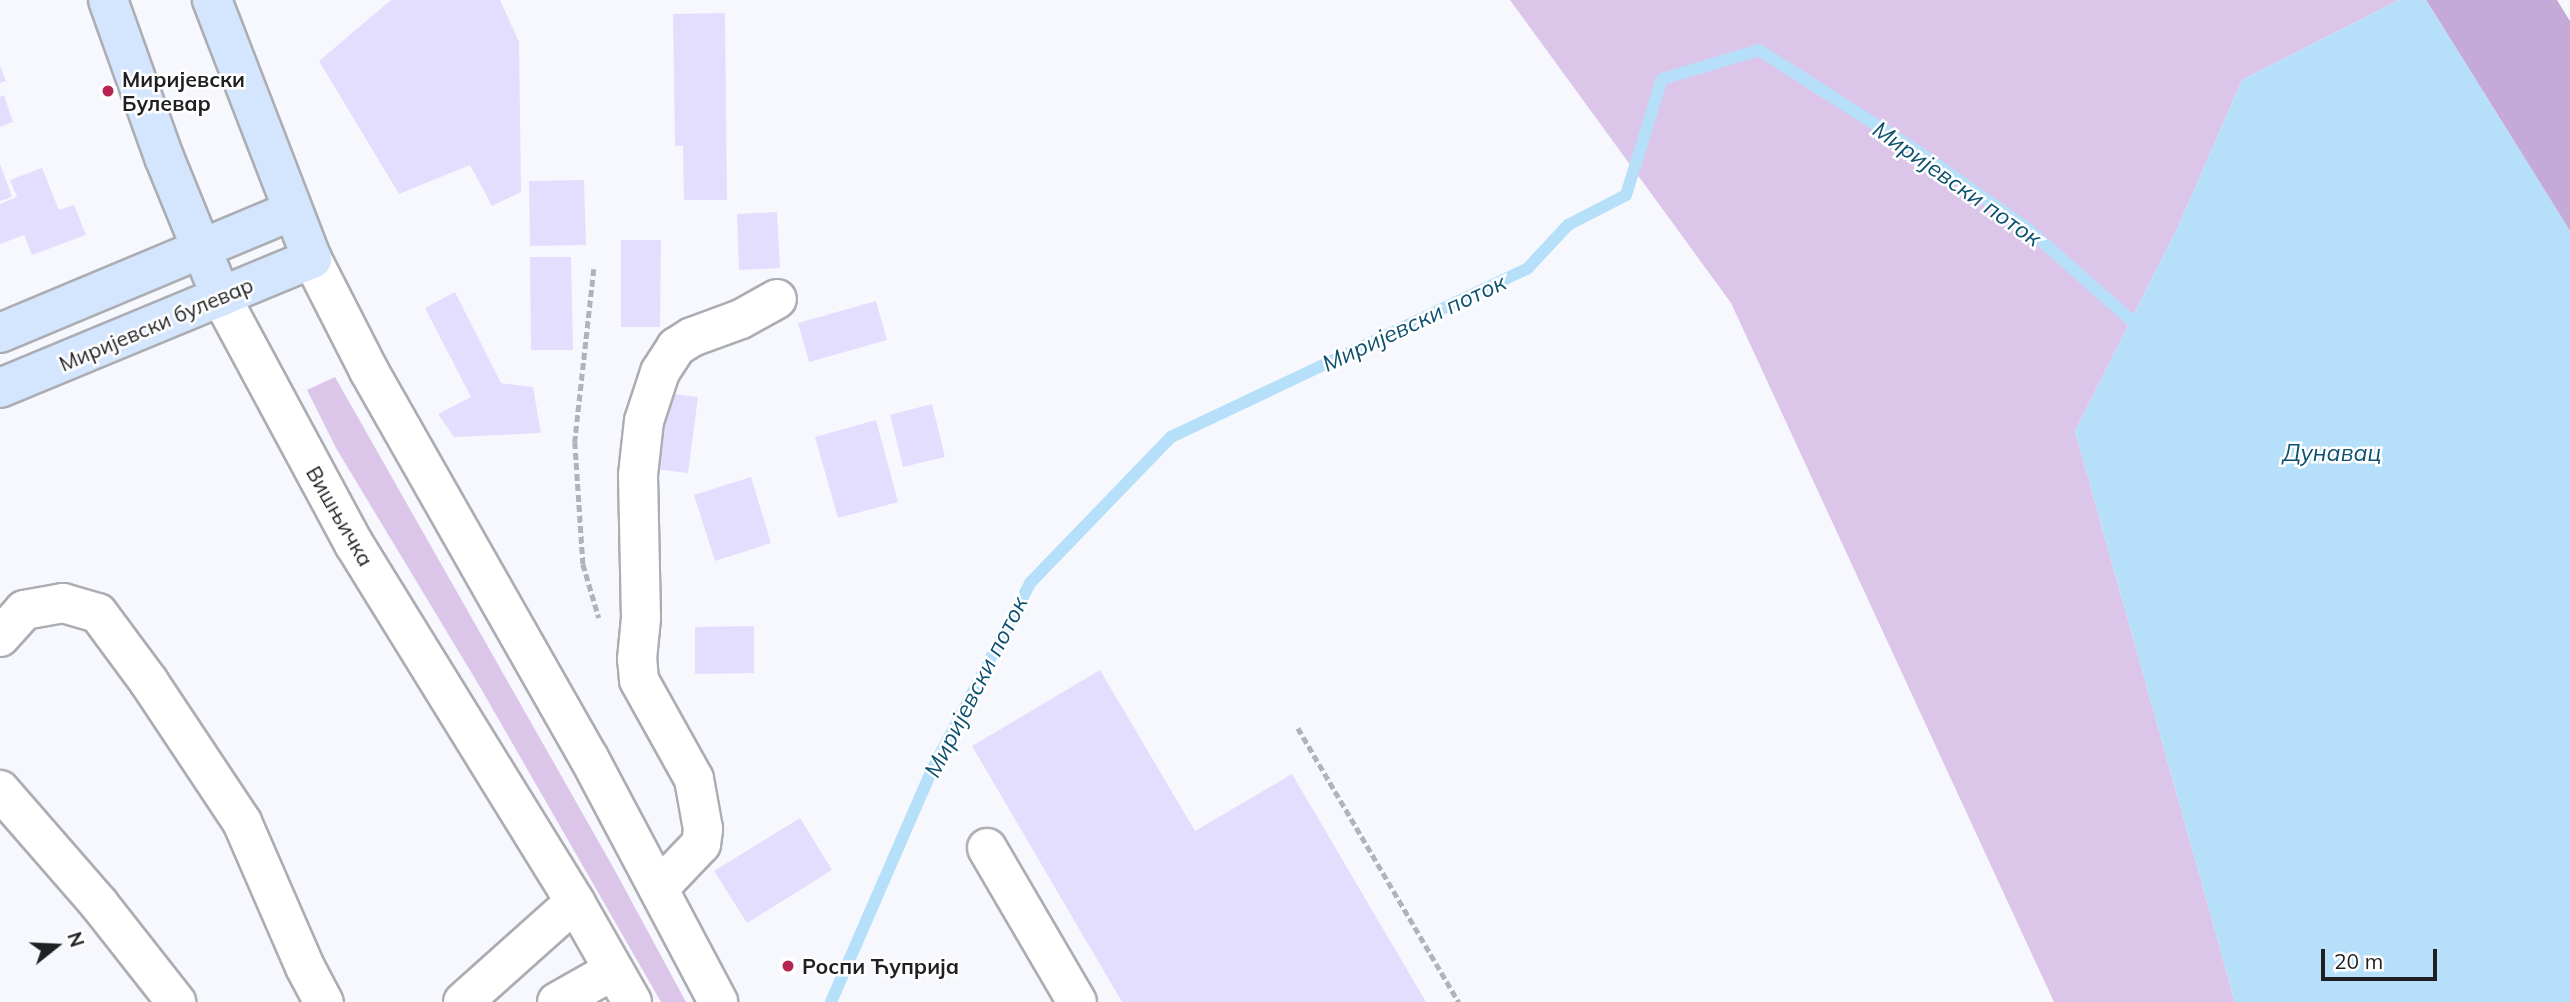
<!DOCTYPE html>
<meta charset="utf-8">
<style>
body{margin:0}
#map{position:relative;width:2570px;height:1002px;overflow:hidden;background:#f6f8fe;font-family:Mulish,sans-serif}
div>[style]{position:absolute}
.green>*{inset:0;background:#dbc6ea}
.forest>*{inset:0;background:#c5aad8}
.water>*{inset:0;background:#b6e0fa}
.stream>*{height:12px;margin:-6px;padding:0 6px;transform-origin:6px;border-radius:6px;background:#b6e0fa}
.building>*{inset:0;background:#e3defe}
.path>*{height:4.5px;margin-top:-2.25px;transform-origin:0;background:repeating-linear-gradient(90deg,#b2b3b8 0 7px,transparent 0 10.5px)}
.roads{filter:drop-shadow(2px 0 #acadb3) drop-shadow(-2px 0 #acadb3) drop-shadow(0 2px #acadb3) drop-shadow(0 -2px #acadb3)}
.minor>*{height:38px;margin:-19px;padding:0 19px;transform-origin:19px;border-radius:19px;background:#fff}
.major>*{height:38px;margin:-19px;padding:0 19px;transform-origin:19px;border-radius:19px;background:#d4e6fd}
.dots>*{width:19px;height:19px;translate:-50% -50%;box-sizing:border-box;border:4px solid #fff;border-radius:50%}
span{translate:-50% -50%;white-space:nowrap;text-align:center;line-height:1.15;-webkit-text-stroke:5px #fff;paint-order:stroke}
.poi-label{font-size:21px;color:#1f2022;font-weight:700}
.left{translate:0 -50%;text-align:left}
.street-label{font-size:21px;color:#1f2022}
.water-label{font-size:23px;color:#0d506f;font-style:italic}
.north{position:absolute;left:21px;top:911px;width:70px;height:70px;-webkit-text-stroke:5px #fff;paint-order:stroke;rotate:72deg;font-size:19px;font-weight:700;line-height:28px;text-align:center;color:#1f2022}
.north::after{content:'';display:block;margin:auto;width:24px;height:32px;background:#1f2022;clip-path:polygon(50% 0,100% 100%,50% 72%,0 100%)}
.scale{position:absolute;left:2321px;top:949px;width:116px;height:32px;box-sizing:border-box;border:4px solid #1f2022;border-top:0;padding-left:9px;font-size:21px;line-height:24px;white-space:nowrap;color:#1f2022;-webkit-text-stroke:5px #fff;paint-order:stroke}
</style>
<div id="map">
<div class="green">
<i style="clip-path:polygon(1510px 0,2399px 0,2242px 80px,2178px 227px,2075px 431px,2235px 1002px,2054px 1002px,1731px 303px)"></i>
<i style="clip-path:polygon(335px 377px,613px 867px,686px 1002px,661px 1002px,480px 687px,336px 448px,307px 390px)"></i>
</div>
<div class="forest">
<i style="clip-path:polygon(2426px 0,2557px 0,2570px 21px,2570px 231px)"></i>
</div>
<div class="water">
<i style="clip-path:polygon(2399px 0,2426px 0,2570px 231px,2570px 1002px,2235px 1002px,2075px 431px,2178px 227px,2242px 80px)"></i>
</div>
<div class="stream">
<i style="left:831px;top:1002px;width:253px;rotate:-66.5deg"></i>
<i style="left:932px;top:770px;width:211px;rotate:-62.3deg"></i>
<i style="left:1030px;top:583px;width:203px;rotate:-46deg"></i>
<i style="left:1171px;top:437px;width:394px;rotate:-25.3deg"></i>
<i style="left:1527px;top:269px;width:60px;rotate:-47deg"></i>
<i style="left:1568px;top:225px;width:65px;rotate:-27.3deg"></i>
<i style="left:1626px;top:195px;width:121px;rotate:-72.8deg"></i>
<i style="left:1662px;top:79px;width:101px;rotate:-16.6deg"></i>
<i style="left:1759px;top:50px;width:191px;rotate:32.6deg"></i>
<i style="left:1920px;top:153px;width:133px;rotate:35.2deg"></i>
<i style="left:2029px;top:230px;width:136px;rotate:41.4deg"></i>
</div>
<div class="building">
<i style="clip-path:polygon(391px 0,500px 0,519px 42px,521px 192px,492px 206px,470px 165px,399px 194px,319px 61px)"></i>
<i style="clip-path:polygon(725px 13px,727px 200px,684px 200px,683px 146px,675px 146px,673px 14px)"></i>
<i style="clip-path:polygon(0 66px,6px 81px,0 83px)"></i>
<i style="clip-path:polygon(4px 95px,13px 122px,0 127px,0 97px)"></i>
<i style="clip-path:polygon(0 164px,12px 197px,0 201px)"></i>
<i style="clip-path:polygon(42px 168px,59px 210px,74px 205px,86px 235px,32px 255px,24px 235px,0 244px,0 204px,17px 197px,10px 180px)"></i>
<i style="clip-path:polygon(584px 180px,586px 245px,530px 246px,529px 181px)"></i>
<i style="clip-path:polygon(777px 212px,780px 268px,739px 270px,737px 214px)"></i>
<i style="clip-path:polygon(621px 240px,661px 240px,660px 327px,621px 327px)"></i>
<i style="clip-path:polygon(530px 257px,571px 257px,573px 350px,531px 350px)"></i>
<i style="clip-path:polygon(455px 292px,501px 383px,533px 387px,541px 433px,454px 437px,438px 414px,471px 397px,425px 308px)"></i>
<i style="clip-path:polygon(876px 301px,887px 340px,809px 362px,798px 323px)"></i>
<i style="clip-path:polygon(664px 393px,698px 397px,688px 473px,654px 469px)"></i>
<i style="clip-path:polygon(932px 404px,945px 457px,903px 467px,890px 415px)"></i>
<i style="clip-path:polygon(876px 420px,898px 502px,838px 518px,815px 437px)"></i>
<i style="clip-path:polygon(751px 477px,771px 543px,715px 561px,694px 495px)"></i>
<i style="clip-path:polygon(754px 626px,754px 673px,695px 674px,695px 627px)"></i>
<i style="clip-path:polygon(1100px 670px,1195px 831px,1292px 774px,1426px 1002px,1122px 1002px,972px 746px)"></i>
<i style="clip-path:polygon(800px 818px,832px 870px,747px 923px,714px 871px)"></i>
</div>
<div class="path">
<i style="left:594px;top:269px;width:174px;rotate:96.3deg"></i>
<i style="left:575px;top:442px;width:122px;rotate:86.2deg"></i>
<i style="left:583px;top:564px;width:56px;rotate:73.5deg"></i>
<i style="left:1298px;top:728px;width:318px;rotate:59.6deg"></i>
</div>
<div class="roads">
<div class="minor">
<i style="left:312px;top:259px;width:126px;rotate:63deg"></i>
<i style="left:369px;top:371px;width:445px;rotate:60.4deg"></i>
<i style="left:589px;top:758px;width:276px;rotate:62.1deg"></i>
<i style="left:221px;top:297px;width:281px;rotate:61.7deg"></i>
<i style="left:354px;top:544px;width:421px;rotate:58.3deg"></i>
<i style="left:575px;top:902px;width:115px;rotate:60.3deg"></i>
<i style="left:0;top:637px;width:36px;rotate:-48deg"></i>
<i style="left:24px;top:610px;width:40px;rotate:-10deg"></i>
<i style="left:63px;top:603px;width:36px;rotate:16deg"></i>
<i style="left:98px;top:613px;width:86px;rotate:53.5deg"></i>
<i style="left:149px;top:682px;width:168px;rotate:56.4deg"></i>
<i style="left:242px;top:822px;width:158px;rotate:66.5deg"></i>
<i style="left:305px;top:967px;width:40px;rotate:62deg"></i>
<i style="left:0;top:790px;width:151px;rotate:49deg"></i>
<i style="left:99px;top:904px;width:125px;rotate:51.8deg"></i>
<i style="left:987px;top:848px;width:178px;rotate:59.7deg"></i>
<i style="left:659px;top:888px;width:61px;rotate:-46.3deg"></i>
<i style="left:701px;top:844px;width:15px;rotate:-82deg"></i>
<i style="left:703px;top:829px;width:51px;rotate:-100.2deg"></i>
<i style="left:694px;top:779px;width:113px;rotate:-119.1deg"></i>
<i style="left:639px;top:680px;width:21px;rotate:-95deg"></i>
<i style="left:637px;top:659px;width:41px;rotate:-84.4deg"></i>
<i style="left:641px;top:618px;width:143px;rotate:-91.2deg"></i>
<i style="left:638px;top:475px;width:54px;rotate:-83.7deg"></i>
<i style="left:644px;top:421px;width:52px;rotate:-71.9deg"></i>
<i style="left:660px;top:372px;width:30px;rotate:-57deg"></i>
<i style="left:676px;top:347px;width:19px;rotate:-32deg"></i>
<i style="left:692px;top:337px;width:52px;rotate:-20.2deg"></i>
<i style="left:741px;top:319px;width:41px;rotate:-29.1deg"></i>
<i style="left:463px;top:1002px;width:150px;rotate:-41.8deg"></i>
<i style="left:557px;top:1002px;width:65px;rotate:-29.3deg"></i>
</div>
<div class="major">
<i style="left:108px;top:0;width:167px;rotate:70.4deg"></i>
<i style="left:164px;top:157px;width:151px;rotate:67.8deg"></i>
<i style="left:0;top:333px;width:316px;rotate:-22.7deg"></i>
<i style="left:0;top:388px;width:338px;rotate:-22.5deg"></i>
<i style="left:312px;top:259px;width:278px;rotate:-111.1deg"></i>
</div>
</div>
<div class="dots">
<i style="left:108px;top:91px;background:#b62653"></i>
<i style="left:788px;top:966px;background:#b62653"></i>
</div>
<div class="poi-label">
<span class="left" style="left:122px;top:91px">Миријевски<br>Булевар</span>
<span class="left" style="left:802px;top:966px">Роспи Ћуприја</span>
</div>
<div class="street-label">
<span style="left:156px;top:324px;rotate:-23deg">Миријевски булевар</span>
<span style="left:340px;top:516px;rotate:60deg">Вишњичка</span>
</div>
<div class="water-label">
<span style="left:1957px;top:184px;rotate:35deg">Миријевски поток</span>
<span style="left:1414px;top:323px;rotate:-25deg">Миријевски поток</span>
<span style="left:2332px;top:453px">Дунавац</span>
<span style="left:976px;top:687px;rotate:-63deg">Миријевски поток</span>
</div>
<div class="north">N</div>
<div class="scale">20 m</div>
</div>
